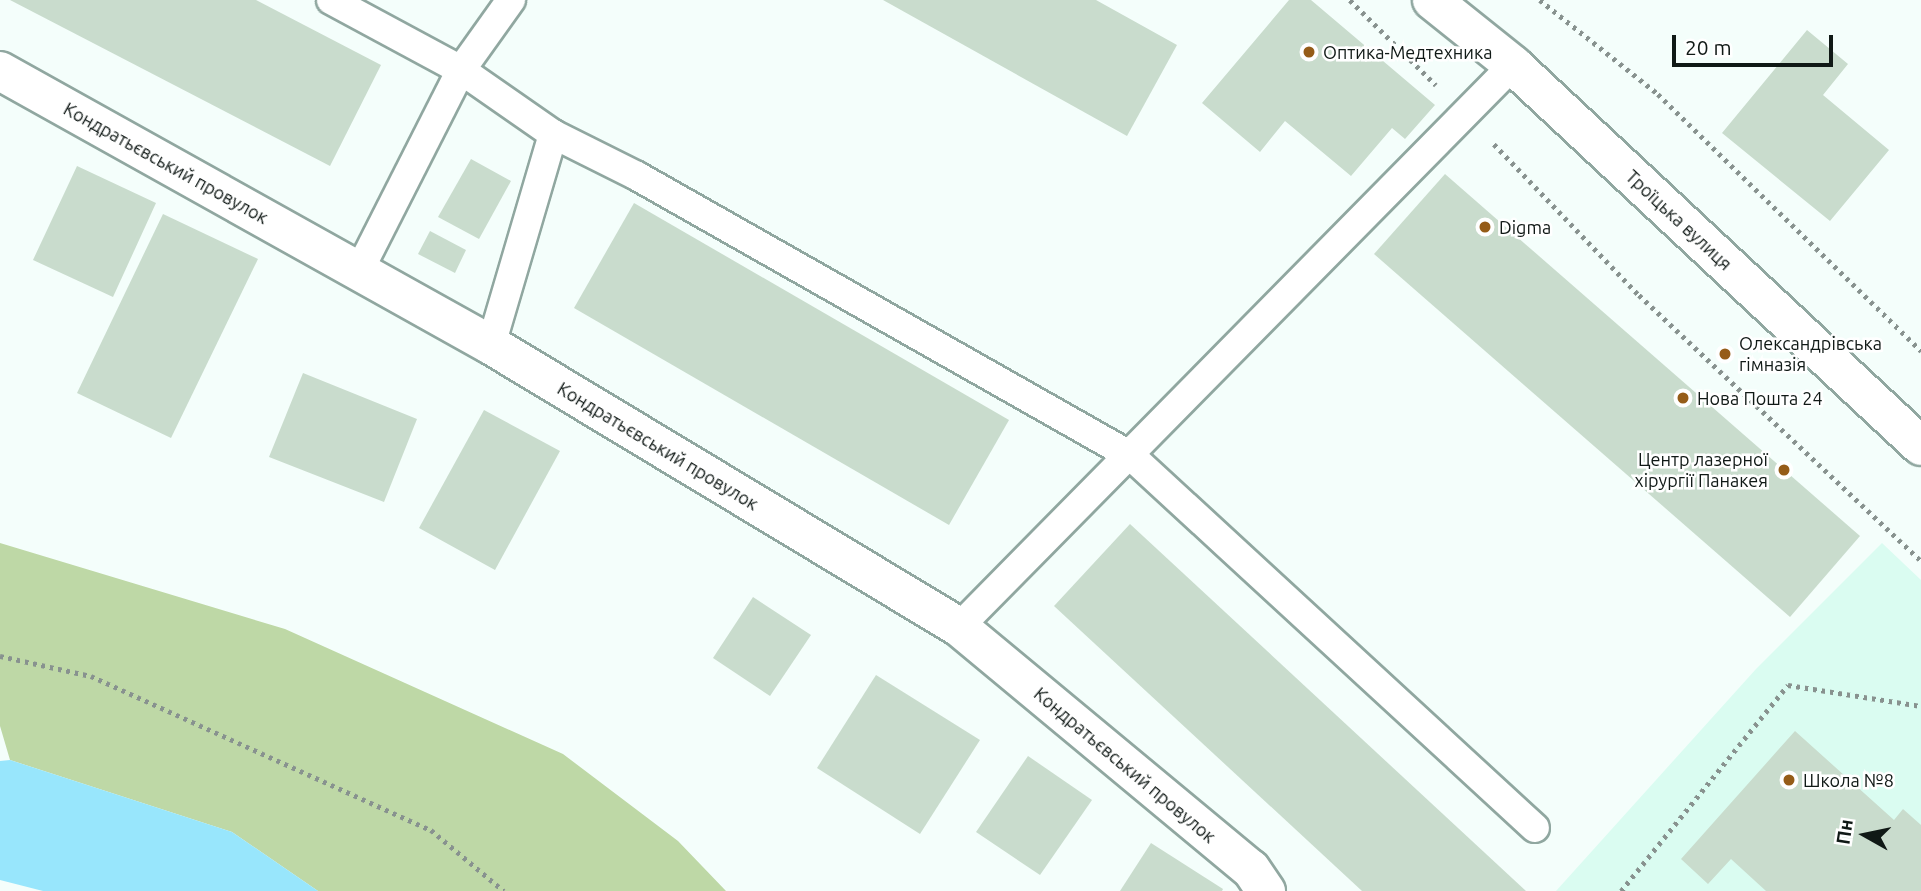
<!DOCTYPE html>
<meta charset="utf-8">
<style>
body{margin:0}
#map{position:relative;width:1921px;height:891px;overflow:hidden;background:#f4fefb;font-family:Ubuntu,sans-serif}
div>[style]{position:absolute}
.built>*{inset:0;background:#dafcf1}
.green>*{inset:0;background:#bed8a6}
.water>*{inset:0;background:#98e6fc}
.building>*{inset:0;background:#c9dccd}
.path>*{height:4.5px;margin-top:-2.25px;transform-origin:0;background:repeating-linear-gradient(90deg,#88928f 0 3.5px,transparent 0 8.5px)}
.roads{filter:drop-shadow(2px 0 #90a7a0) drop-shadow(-2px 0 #90a7a0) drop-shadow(0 2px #90a7a0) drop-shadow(0 -2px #90a7a0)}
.service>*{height:28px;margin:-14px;padding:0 14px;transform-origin:14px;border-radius:14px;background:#fff}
.minor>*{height:38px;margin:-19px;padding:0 19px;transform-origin:19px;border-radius:19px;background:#fff}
.secondary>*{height:38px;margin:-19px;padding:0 19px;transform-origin:19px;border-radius:19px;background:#fff}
.dots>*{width:19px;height:19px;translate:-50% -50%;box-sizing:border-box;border:4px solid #fff;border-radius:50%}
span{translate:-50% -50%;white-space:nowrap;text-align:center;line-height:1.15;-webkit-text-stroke:5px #fff;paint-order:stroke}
.poi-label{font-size:18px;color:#101916}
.left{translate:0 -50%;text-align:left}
.right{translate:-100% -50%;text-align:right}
.street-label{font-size:18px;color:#101916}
.north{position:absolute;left:1830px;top:800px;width:70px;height:70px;-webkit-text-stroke:5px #fff;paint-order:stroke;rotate:279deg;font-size:19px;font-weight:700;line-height:28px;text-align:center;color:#101916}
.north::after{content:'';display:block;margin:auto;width:24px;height:32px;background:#101916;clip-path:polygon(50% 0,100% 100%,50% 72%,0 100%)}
.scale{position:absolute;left:1672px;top:35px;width:161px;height:32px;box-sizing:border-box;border:4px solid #101916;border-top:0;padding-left:9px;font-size:21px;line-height:24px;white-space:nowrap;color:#101916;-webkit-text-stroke:5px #fff;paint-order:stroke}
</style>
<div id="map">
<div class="built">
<i style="clip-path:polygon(1882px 543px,1921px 580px,1921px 891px,1556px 891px,1756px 669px)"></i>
</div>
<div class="green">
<i style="clip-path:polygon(0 543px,285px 629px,563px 754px,678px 841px,726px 891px,318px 891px,232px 832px,10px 760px,0 761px,10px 760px,0 726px)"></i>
</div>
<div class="water">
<i style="clip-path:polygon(10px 760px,232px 832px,318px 891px,43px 891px,0 880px,0 761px)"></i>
</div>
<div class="building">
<i style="clip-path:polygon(10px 0,256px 0,381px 65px,330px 166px)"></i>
<i style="clip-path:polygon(883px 0,1096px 0,1177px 45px,1127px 136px)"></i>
<i style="clip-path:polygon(1289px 0,1311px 0,1435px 105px,1405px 139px,1392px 128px,1351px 176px,1285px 121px,1260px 152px,1202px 103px)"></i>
<i style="clip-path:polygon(1807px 30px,1848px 64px,1823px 95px,1889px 150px,1830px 221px,1722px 133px)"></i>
<i style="clip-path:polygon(471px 159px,511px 181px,479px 239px,438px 217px)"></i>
<i style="clip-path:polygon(77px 166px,156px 203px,113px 297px,33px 260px)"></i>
<i style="clip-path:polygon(1445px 174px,1860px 536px,1790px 617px,1374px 254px)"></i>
<i style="clip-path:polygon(634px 203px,1009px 420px,949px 525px,574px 308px)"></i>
<i style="clip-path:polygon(163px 214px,258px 259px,171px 438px,77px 393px)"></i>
<i style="clip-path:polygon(430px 231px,466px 250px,455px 273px,418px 254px)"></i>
<i style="clip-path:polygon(303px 373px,417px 419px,384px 502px,269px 457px)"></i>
<i style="clip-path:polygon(484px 410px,560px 451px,495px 570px,419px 528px)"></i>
<i style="clip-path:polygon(1130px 524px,1526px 891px,1362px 891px,1054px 606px)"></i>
<i style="clip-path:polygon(753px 597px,811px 635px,770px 696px,713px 658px)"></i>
<i style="clip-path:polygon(876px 675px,980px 740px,920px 834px,817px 768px)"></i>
<i style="clip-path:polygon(1795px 731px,1894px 820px,1903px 809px,1921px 825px,1921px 891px,1766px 891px,1731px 859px,1708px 884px,1681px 859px)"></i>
<i style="clip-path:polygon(1028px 756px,1092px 800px,1040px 875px,976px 832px)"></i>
<i style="clip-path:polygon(1151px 843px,1223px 889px,1222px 891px,1120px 891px)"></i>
</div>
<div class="path">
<i style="left:1350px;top:0;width:121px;rotate:44.7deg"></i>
<i style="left:1540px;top:0;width:151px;rotate:38.5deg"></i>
<i style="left:1658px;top:94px;width:368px;rotate:44.3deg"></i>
<i style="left:1494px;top:144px;width:209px;rotate:46.2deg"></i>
<i style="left:1639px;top:295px;width:388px;rotate:43.3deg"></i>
<i style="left:0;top:656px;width:93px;rotate:12.4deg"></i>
<i style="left:91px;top:676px;width:373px;rotate:24.4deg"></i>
<i style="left:431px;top:830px;width:95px;rotate:39.9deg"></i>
<i style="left:1621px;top:891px;width:265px;rotate:-51deg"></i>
<i style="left:1788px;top:685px;width:135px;rotate:9deg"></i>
</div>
<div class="roads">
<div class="service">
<i style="left:331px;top:0;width:148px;rotate:28.3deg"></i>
<i style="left:461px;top:70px;width:112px;rotate:34.8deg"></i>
<i style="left:553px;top:134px;width:94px;rotate:26.6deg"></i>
<i style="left:637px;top:176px;width:568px;rotate:29.54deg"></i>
<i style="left:1131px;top:456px;width:549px;rotate:42.64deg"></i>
<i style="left:359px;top:271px;width:225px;rotate:-63.1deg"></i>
<i style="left:461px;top:70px;width:86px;rotate:-54.5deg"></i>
<i style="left:491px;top:345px;width:220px;rotate:-73.6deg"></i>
<i style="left:959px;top:627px;width:789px;rotate:-45.41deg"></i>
</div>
<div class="minor">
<i style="left:0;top:71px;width:562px;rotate:29.16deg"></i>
<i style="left:491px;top:345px;width:546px;rotate:31.07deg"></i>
<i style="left:959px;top:627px;width:379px;rotate:39.7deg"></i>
<i style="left:1251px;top:869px;width:27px;rotate:56deg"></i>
</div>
<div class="secondary">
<i style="left:1432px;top:0;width:104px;rotate:38.7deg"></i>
<i style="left:1513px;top:65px;width:558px;rotate:43.04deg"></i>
</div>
</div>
<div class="dots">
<i style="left:1309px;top:52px;background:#955c18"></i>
<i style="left:1485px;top:227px;background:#955c18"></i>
<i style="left:1725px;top:354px;background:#955c18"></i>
<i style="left:1683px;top:398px;background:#955c18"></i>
<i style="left:1784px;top:470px;background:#955c18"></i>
<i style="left:1789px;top:780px;background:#955c18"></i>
</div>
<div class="poi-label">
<span class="left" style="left:1323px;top:52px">Оптика-Медтехника</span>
<span class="left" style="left:1499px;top:227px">Digma</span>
<span class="left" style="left:1739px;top:354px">Олександрівська<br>гімназія</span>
<span class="left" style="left:1697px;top:398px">Нова Пошта 24</span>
<span class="right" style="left:1768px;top:470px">Центр лазерної<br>хірургії Панакея</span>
<span class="left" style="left:1803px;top:780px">Школа №8</span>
</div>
<div class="street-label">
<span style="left:166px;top:163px;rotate:29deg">Кондратьєвський провулок</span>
<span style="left:1679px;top:220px;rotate:43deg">Троїцька вулиця</span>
<span style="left:658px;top:446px;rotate:31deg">Кондратьєвський провулок</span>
<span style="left:1125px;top:765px;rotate:40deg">Кондратьєвський провулок</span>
</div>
<div class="north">Пн</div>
<div class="scale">20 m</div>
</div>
